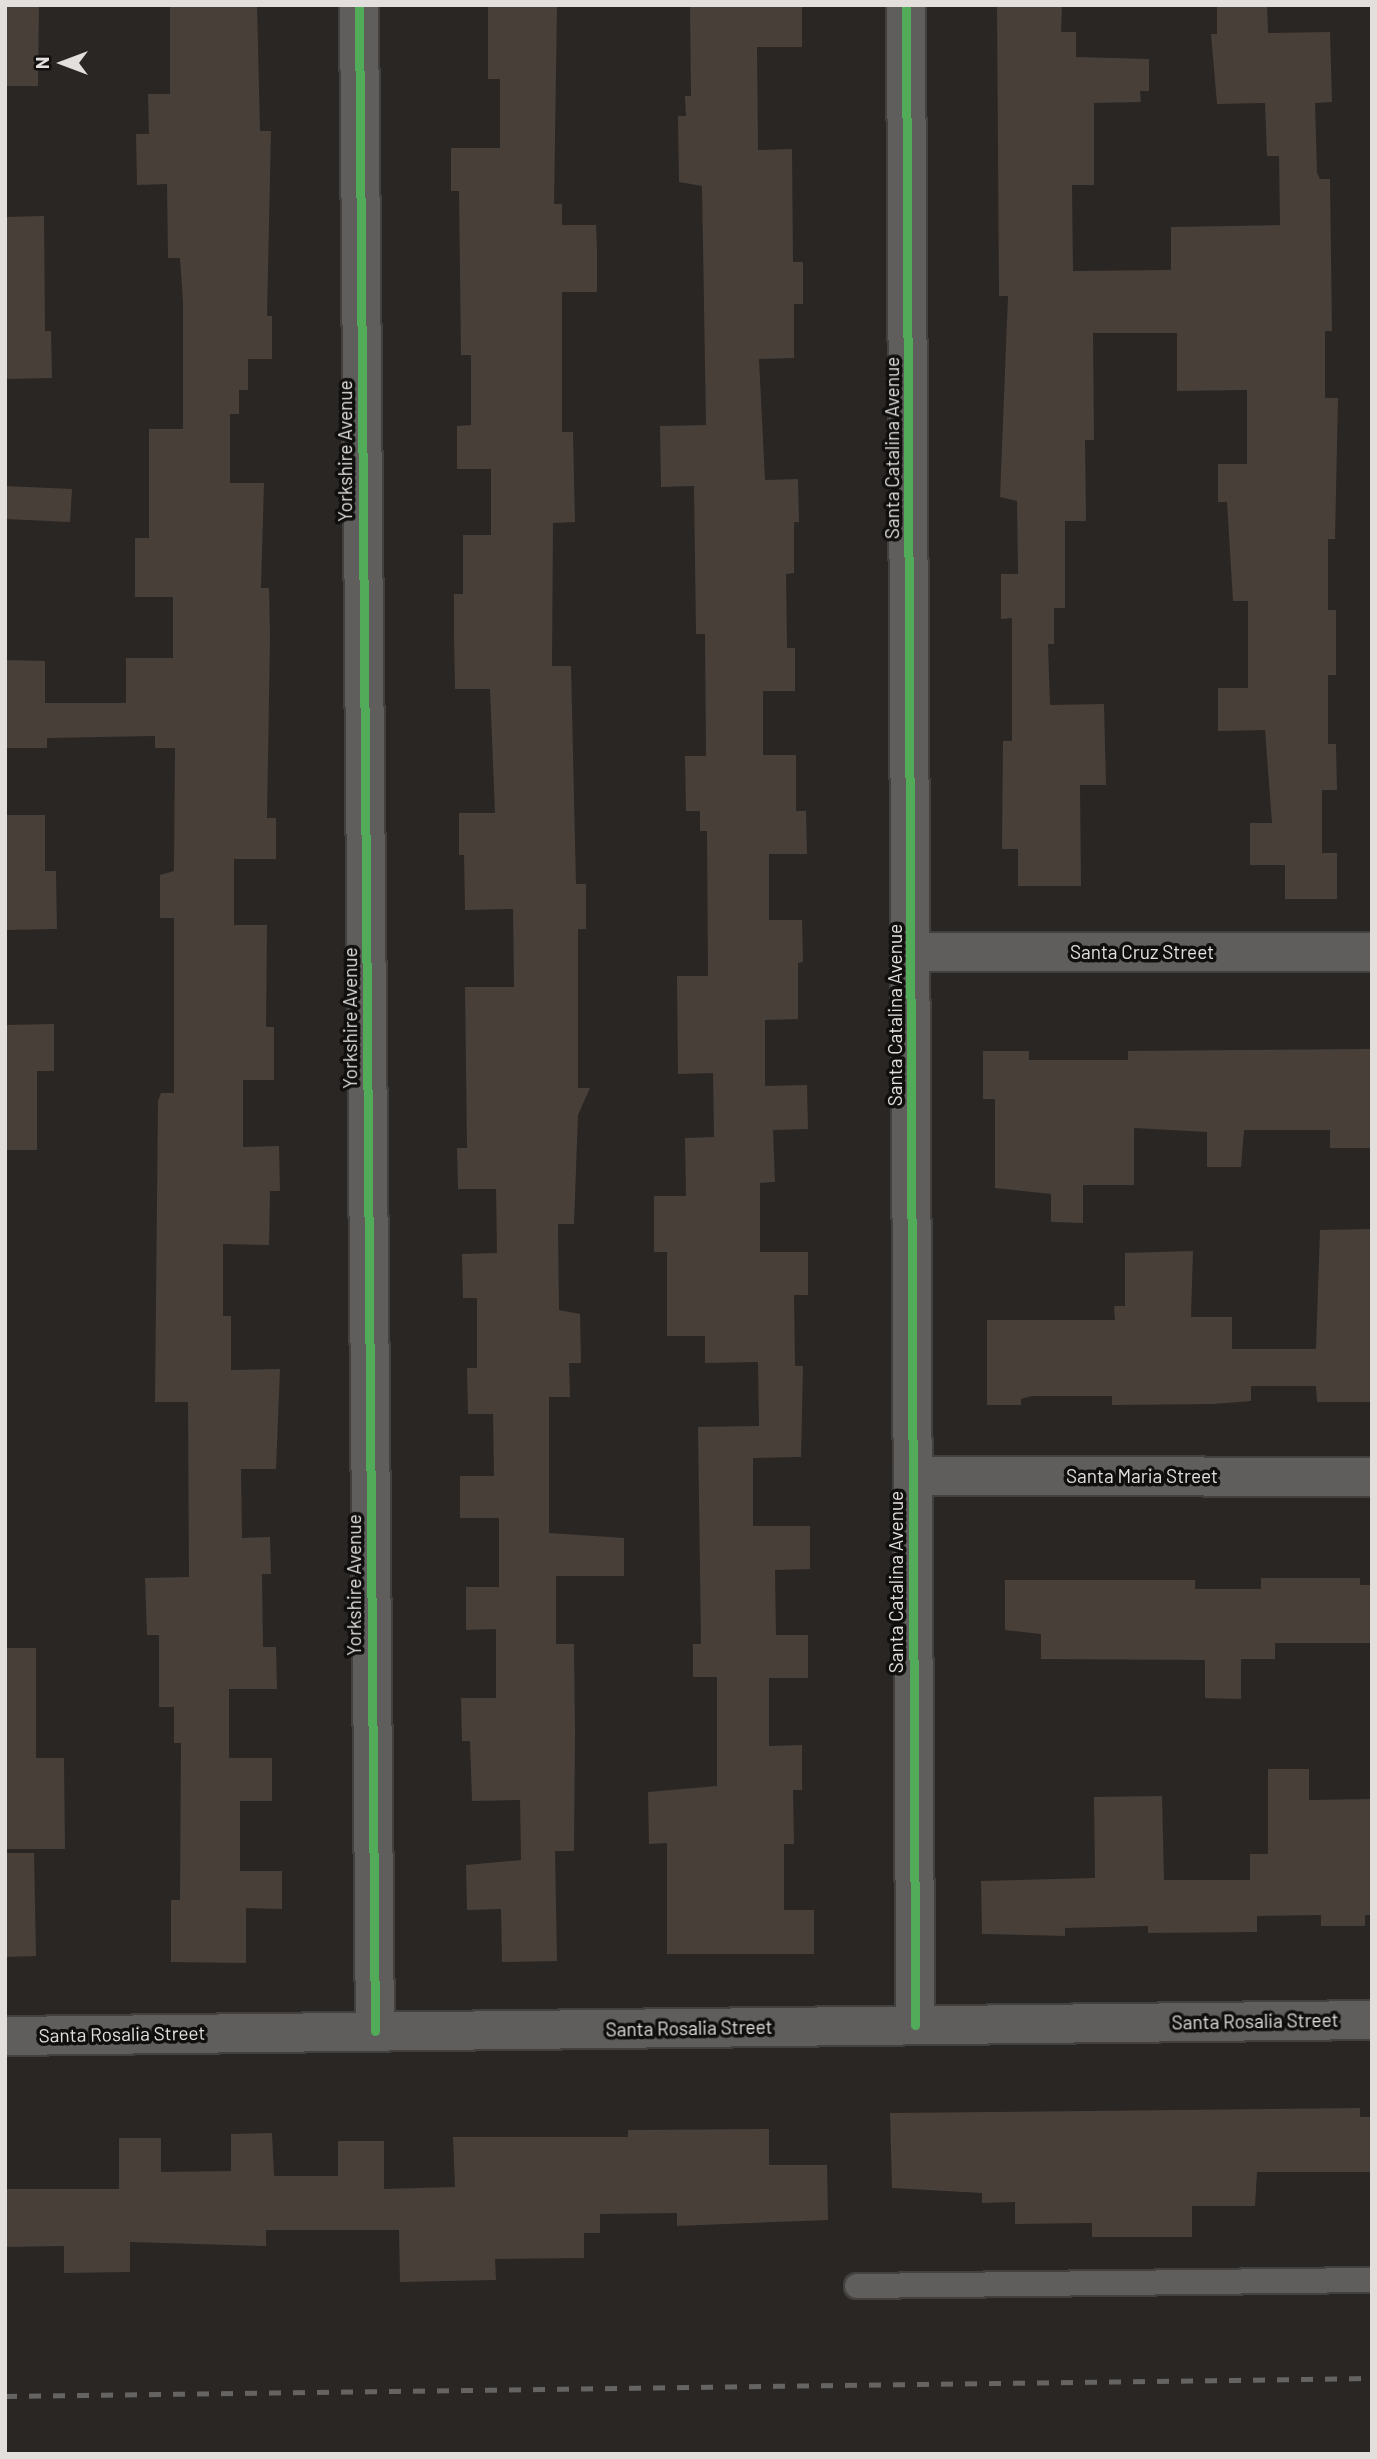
<!DOCTYPE html>
<style>
body{margin:0}
#map{position:relative;width:1377px;height:2459px;overflow:hidden;background:#292624;font-family:Barlow,sans-serif}
div>[style]{position:absolute}
.building>*{inset:0;background:#483f39}
.roads{filter:drop-shadow(2px 0 #43413f) drop-shadow(-2px 0 #43413f) drop-shadow(0 2px #43413f) drop-shadow(0 -2px #43413f)}
.lane>*{height:24px;margin:-12px;padding:0 12px;transform-origin:12px;border-radius:12px;background:#5f5e5d}
.street>*{height:38px;margin:-19px;padding:0 19px;transform-origin:19px;border-radius:19px;background:#5f5e5d}
.secondary>*{height:38px;margin:-19px;padding:0 19px;transform-origin:19px;border-radius:19px;background:#5f5e5d}
.rail>*{height:5px;margin-top:-2.5px;transform-origin:0;background:repeating-linear-gradient(90deg,#656463 0 12px,transparent 0 24px)}
.cycleway>*{height:9px;margin:-4.5px;padding:0 4.5px;transform-origin:4.5px;border-radius:4.5px;background:#51ab58}
span{translate:-50% -50%;white-space:nowrap;text-align:center;line-height:1.15;-webkit-text-stroke:7px #110f0e;paint-order:stroke}
.street-label{font-size:19px;color:#e2dfdd}
.frame{position:absolute;inset:0;border:7px solid #e2dfdd;pointer-events:none}
.north{position:absolute;left:28px;top:28px;width:70px;height:70px;-webkit-text-stroke:5px #110f0e;paint-order:stroke;rotate:270deg;font-size:19px;font-weight:700;line-height:28px;text-align:center;color:#e2dfdd}
.north::after{content:'';display:block;margin:auto;width:24px;height:32px;background:#e2dfdd;clip-path:polygon(50% 0,100% 100%,50% 72%,0 100%)}
</style>
<div id="map">
<div class="building">
<i style="clip-path:polygon(5px 5px,39px 5px,38px 86px,5px 86px)"></i>
<i style="clip-path:polygon(170px 5px,257px 5px,260px 131px,271px 131px,267px 316px,272px 316px,272px 359px,248px 359px,248px 390px,239px 390px,239px 414px,230px 414px,230px 483px,264px 483px,261px 588px,269px 588px,270px 637px,267px 818px,276px 818px,276px 859px,234px 859px,234px 925px,267px 925px,266px 1027px,274px 1027px,274px 1080px,243px 1080px,243px 1147px,279px 1146px,280px 1191px,270px 1191px,269px 1245px,223px 1244px,223px 1316px,231px 1316px,231px 1370px,280px 1369px,276px 1469px,241px 1469px,242px 1538px,270px 1537px,271px 1574px,262px 1574px,263px 1647px,276px 1647px,277px 1689px,229px 1689px,229px 1758px,272px 1758px,272px 1801px,240px 1801px,240px 1871px,282px 1871px,282px 1909px,246px 1908px,246px 1963px,171px 1962px,171px 1900px,180px 1900px,181px 1743px,174px 1743px,174px 1707px,159px 1707px,159px 1635px,147px 1635px,145px 1578px,189px 1577px,188px 1402px,155px 1402px,158px 1101px,161px 1093px,174px 1093px,174px 918px,160px 918px,160px 875px,174px 871px,175px 748px,155px 748px,155px 736px,47px 738px,47px 748px,5px 748px,5px 660px,45px 661px,45px 703px,126px 703px,126px 658px,173px 658px,173px 597px,135px 597px,135px 538px,149px 538px,149px 429px,183px 429px,183px 302px,180px 258px,168px 258px,167px 184px,137px 185px,136px 134px,149px 134px,148px 94px,170px 94px)"></i>
<i style="clip-path:polygon(488px 5px,557px 5px,554px 204px,562px 204px,562px 225px,596px 225px,597px 250px,597px 292px,562px 292px,562px 432px,573px 432px,575px 522px,553px 523px,552px 666px,571px 666px,576px 884px,586px 884px,586px 929px,578px 929px,578px 1088px,590px 1088px,578px 1115px,574px 1224px,558px 1224px,559px 1310px,580px 1314px,581px 1363px,569px 1363px,570px 1397px,549px 1397px,549px 1533px,624px 1538px,624px 1576px,556px 1576px,556px 1644px,574px 1644px,575px 1732px,574px 1851px,555px 1851px,557px 1961px,502px 1962px,501px 1909px,467px 1910px,466px 1865px,521px 1860px,520px 1800px,472px 1801px,470px 1741px,462px 1741px,461px 1698px,496px 1698px,496px 1629px,466px 1630px,466px 1587px,499px 1587px,499px 1518px,460px 1518px,460px 1476px,494px 1476px,493px 1414px,468px 1414px,467px 1368px,477px 1368px,477px 1298px,463px 1298px,462px 1254px,497px 1253px,496px 1189px,458px 1189px,457px 1148px,467px 1148px,465px 987px,514px 987px,513px 909px,465px 910px,464px 855px,459px 855px,459px 813px,495px 813px,490px 689px,455px 689px,454px 633px,454px 594px,463px 594px,463px 535px,491px 535px,491px 469px,457px 469px,457px 426px,471px 425px,471px 355px,461px 355px,459px 191px,451px 191px,451px 148px,500px 148px,500px 79px,488px 79px)"></i>
<i style="clip-path:polygon(690px 5px,802px 5px,802px 47px,757px 47px,758px 150px,792px 149px,793px 262px,803px 262px,803px 304px,794px 304px,794px 358px,759px 359px,765px 480px,798px 479px,799px 522px,794px 522px,794px 573px,786px 574px,787px 648px,795px 648px,795px 691px,763px 691px,763px 755px,796px 755px,796px 811px,806px 811px,807px 854px,769px 854px,769px 920px,802px 920px,803px 962px,798px 963px,798px 1019px,765px 1020px,765px 1086px,807px 1085px,808px 1129px,773px 1130px,775px 1182px,760px 1183px,760px 1252px,808px 1252px,808px 1295px,794px 1295px,795px 1366px,803px 1366px,801px 1457px,753px 1458px,753px 1526px,810px 1526px,810px 1569px,775px 1570px,776px 1635px,808px 1635px,808px 1678px,769px 1678px,769px 1746px,802px 1745px,802px 1790px,793px 1790px,794px 1844px,784px 1844px,784px 1910px,814px 1910px,814px 1954px,667px 1954px,667px 1843px,649px 1844px,648px 1792px,717px 1786px,717px 1677px,693px 1677px,693px 1644px,701px 1644px,698px 1427px,759px 1426px,758px 1362px,705px 1363px,705px 1336px,667px 1336px,667px 1252px,654px 1252px,654px 1196px,686px 1196px,685px 1138px,714px 1137px,713px 1073px,678px 1074px,677px 976px,708px 976px,707px 831px,700px 831px,700px 811px,686px 811px,685px 756px,706px 756px,705px 634px,696px 634px,694px 486px,661px 487px,660px 426px,706px 425px,702px 186px,679px 182px,678px 116px,686px 116px,685px 96px,691px 96px)"></i>
<i style="clip-path:polygon(997px 5px,1062px 5px,1061px 32px,1076px 32px,1076px 57px,1149px 59px,1149px 91px,1140px 91px,1141px 102px,1094px 103px,1094px 185px,1072px 185px,1073px 271px,1171px 270px,1171px 227px,1280px 225px,1279px 156px,1267px 156px,1265px 103px,1217px 104px,1211px 34px,1217px 34px,1217px 5px,1267px 5px,1268px 33px,1330px 32px,1332px 102px,1315px 103px,1317px 173px,1320px 179px,1330px 179px,1332px 331px,1325px 331px,1325px 398px,1338px 398px,1335px 539px,1328px 539px,1328px 610px,1336px 610px,1336px 675px,1328px 675px,1328px 744px,1336px 744px,1337px 790px,1322px 790px,1322px 853px,1337px 853px,1337px 899px,1285px 899px,1285px 865px,1250px 865px,1250px 823px,1272px 823px,1265px 730px,1218px 731px,1218px 688px,1248px 688px,1248px 601px,1233px 601px,1227px 502px,1218px 502px,1218px 464px,1247px 464px,1247px 390px,1177px 391px,1177px 333px,1093px 333px,1094px 440px,1085px 440px,1086px 521px,1065px 521px,1065px 608px,1054px 608px,1054px 644px,1048px 644px,1050px 705px,1104px 704px,1106px 785px,1080px 785px,1081px 886px,1018px 886px,1018px 849px,1002px 849px,1003px 741px,1012px 741px,1012px 618px,1001px 619px,1001px 574px,1018px 574px,1017px 501px,1000px 497px,1008px 296px,999px 296px)"></i>
<i style="clip-path:polygon(44px 216px,45px 331px,51px 331px,52px 378px,5px 379px,5px 217px)"></i>
<i style="clip-path:polygon(5px 486px,72px 489px,70px 522px,5px 519px)"></i>
<i style="clip-path:polygon(5px 815px,45px 815px,45px 871px,56px 871px,57px 929px,5px 930px)"></i>
<i style="clip-path:polygon(54px 1024px,54px 1071px,37px 1071px,37px 1150px,5px 1150px,5px 1025px)"></i>
<i style="clip-path:polygon(1372px 1049px,1372px 1148px,1330px 1148px,1330px 1130px,1244px 1130px,1241px 1167px,1207px 1167px,1207px 1132px,1134px 1128px,1134px 1185px,1083px 1185px,1083px 1223px,1051px 1222px,1051px 1194px,995px 1188px,995px 1099px,983px 1099px,983px 1051px,1029px 1051px,1029px 1060px,1128px 1060px,1128px 1051px)"></i>
<i style="clip-path:polygon(1372px 1229px,1372px 1402px,1317px 1402px,1316px 1386px,1251px 1386px,1251px 1401px,1213px 1404px,1112px 1405px,1112px 1396px,1032px 1396px,1021px 1399px,1021px 1405px,987px 1405px,987px 1320px,1115px 1320px,1114px 1306px,1125px 1306px,1125px 1253px,1193px 1251px,1191px 1317px,1232px 1317px,1232px 1349px,1316px 1349px,1320px 1230px)"></i>
<i style="clip-path:polygon(1261px 1578px,1360px 1578px,1360px 1585px,1372px 1585px,1372px 1643px,1275px 1643px,1275px 1659px,1241px 1659px,1241px 1699px,1205px 1698px,1205px 1660px,1041px 1659px,1041px 1634px,1005px 1630px,1005px 1580px,1195px 1580px,1195px 1589px,1261px 1589px)"></i>
<i style="clip-path:polygon(5px 1648px,36px 1648px,36px 1758px,64px 1758px,65px 1849px,5px 1849px)"></i>
<i style="clip-path:polygon(1268px 1769px,1309px 1769px,1309px 1800px,1372px 1799px,1372px 1915px,1365px 1915px,1365px 1926px,1321px 1926px,1321px 1915px,1257px 1916px,1257px 1932px,1148px 1933px,1148px 1926px,1065px 1928px,1065px 1936px,982px 1934px,981px 1881px,1095px 1878px,1094px 1797px,1162px 1796px,1164px 1880px,1250px 1880px,1250px 1854px,1268px 1854px)"></i>
<i style="clip-path:polygon(5px 1853px,34px 1853px,36px 1956px,5px 1957px)"></i>
<i style="clip-path:polygon(1360px 2108px,1360px 2117px,1372px 2117px,1372px 2172px,1257px 2172px,1255px 2206px,1192px 2206px,1192px 2237px,1092px 2237px,1092px 2223px,1015px 2224px,1015px 2202px,982px 2203px,982px 2193px,892px 2188px,890px 2113px)"></i>
<i style="clip-path:polygon(769px 2129px,769px 2165px,827px 2165px,828px 2220px,677px 2226px,677px 2213px,600px 2214px,600px 2233px,584px 2233px,584px 2258px,495px 2259px,496px 2280px,400px 2282px,399px 2230px,266px 2230px,266px 2246px,130px 2242px,130px 2272px,64px 2273px,64px 2246px,5px 2247px,5px 2189px,119px 2189px,119px 2138px,161px 2138px,161px 2172px,231px 2171px,231px 2134px,272px 2133px,274px 2176px,338px 2176px,338px 2141px,384px 2141px,384px 2189px,455px 2187px,453px 2137px,628px 2137px,628px 2130px)"></i>
</div>
<div class="roads">
<div class="lane">
<i style="left:857px;top:2286px;width:515px;rotate:-0.67deg"></i>
</div>
<div class="street">
<i style="left:359px;top:5px;width:2026px;rotate:89.55deg"></i>
<i style="left:906px;top:5px;width:2020px;rotate:89.74deg"></i>
<i style="left:913px;top:952px;width:459px"></i>
<i style="left:913px;top:1476px;width:459px;rotate:0.1deg"></i>
</div>
<div class="secondary">
<i style="left:5px;top:2036px;width:1367px;rotate:-0.67deg"></i>
</div>
</div>
<div class="rail">
<i style="left:5px;top:2396px;width:1367px;rotate:-0.75deg"></i>
</div>
<div class="cycleway">
<i style="left:359px;top:5px;width:2026px;rotate:89.55deg"></i>
<i style="left:906px;top:5px;width:2020px;rotate:89.74deg"></i>
</div>
<div class="street-label">
<span style="left:892px;top:448px;rotate:-90deg">Santa Catalina Avenue</span>
<span style="left:345px;top:451px;rotate:-90deg">Yorkshire Avenue</span>
<span style="left:1142px;top:952px">Santa Cruz Street</span>
<span style="left:895px;top:1015px;rotate:-90deg">Santa Catalina Avenue</span>
<span style="left:350px;top:1018px;rotate:-90deg">Yorkshire Avenue</span>
<span style="left:1142px;top:1476px">Santa Maria Street</span>
<span style="left:896px;top:1582px;rotate:-90deg">Santa Catalina Avenue</span>
<span style="left:354px;top:1585px;rotate:-90deg">Yorkshire Avenue</span>
<span style="left:1255px;top:2021px;rotate:-1deg">Santa Rosalia Street</span>
<span style="left:689px;top:2028px;rotate:-1deg">Santa Rosalia Street</span>
<span style="left:122px;top:2034px;rotate:-1deg">Santa Rosalia Street</span>
</div>
<div class="frame"></div>
<div class="north">N</div>
</div>
